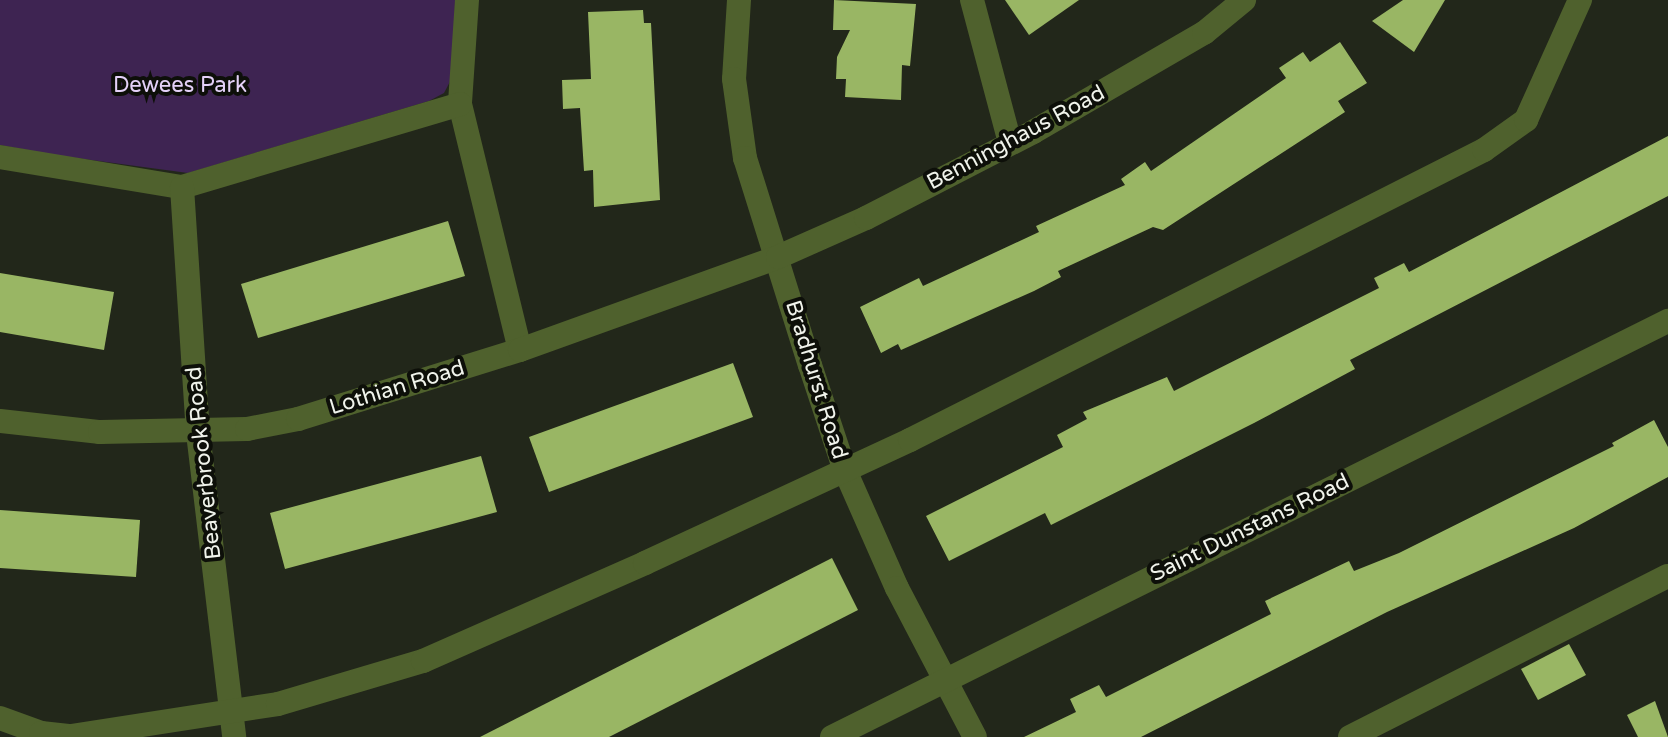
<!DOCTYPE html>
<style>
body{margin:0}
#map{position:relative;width:1668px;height:737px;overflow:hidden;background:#22271a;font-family:"Varela Round",sans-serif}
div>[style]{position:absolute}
.green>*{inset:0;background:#3e2452}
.building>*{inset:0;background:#99b664}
.minor>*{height:24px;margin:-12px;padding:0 12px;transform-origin:12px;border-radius:12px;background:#4f612d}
span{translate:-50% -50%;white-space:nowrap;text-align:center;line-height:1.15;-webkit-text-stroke:8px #0d0f09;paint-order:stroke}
.park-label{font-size:22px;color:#e4d1f8}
.street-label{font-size:22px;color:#f0f3eb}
</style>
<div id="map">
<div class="green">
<i style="clip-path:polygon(0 0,455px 0,454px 74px,444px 93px,429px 101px,188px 173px,54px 155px,0 145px)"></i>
</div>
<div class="building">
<i style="clip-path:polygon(834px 0,916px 4px,910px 66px,902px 65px,901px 100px,845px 97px,846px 79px,836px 79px,837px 57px,850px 30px,833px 30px)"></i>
<i style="clip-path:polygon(1005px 0,1079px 0,1029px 35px)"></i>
<i style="clip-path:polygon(1403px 0,1445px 0,1414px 52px,1372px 21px)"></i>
<i style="clip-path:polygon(643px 10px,644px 23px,651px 23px,660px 200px,594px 207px,593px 170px,584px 171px,580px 108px,563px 109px,562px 80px,591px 79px,588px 12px)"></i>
<i style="clip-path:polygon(1340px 42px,1367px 83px,1338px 101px,1345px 112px,1163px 230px,1153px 227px,1058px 271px,1061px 277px,1034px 291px,901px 350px,898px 344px,881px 353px,860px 307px,919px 278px,923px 286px,1039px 232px,1036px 226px,1125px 185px,1121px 179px,1145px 162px,1151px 171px,1286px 78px,1279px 68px,1303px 52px,1310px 62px)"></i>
<i style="clip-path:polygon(1668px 136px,1668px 196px,1350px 360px,1355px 369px,1254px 423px,1051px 525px,1045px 513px,949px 561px,926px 516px,1063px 447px,1057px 435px,1087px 419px,1083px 412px,1167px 377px,1174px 391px,1379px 288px,1374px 278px,1404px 263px,1409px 272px)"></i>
<i style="clip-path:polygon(448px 221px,465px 276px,258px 338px,241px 284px)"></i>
<i style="clip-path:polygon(0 273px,114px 292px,104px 350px,0 332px)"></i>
<i style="clip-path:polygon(733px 363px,753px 417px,549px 492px,529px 437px)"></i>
<i style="clip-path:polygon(1654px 420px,1668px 447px,1668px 477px,1574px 528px,1387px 612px,1141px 737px,1024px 737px,1076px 712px,1070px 699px,1099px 685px,1106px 697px,1271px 614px,1265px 601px,1349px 561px,1354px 571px,1399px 553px,1614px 446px,1612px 443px)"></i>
<i style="clip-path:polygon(481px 456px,497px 512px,285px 569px,270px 513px)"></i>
<i style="clip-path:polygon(0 510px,140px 520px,136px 577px,0 568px)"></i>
<i style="clip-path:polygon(832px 558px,858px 610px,609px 737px,480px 737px)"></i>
<i style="clip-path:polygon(1569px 644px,1586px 675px,1538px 700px,1521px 669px)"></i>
<i style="clip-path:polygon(1655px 701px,1668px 737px,1638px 737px,1627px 715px)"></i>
</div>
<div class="minor">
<i style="left:467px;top:0;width:104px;rotate:93.9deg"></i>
<i style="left:460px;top:104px;width:253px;rotate:76.3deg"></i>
<i style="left:739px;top:0;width:79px;rotate:93.6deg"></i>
<i style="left:734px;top:79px;width:80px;rotate:82.1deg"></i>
<i style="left:745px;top:158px;width:217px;rotate:72.6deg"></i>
<i style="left:810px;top:365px;width:108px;rotate:71.7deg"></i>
<i style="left:844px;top:468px;width:131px;rotate:66.2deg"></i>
<i style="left:897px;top:588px;width:168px;rotate:62.4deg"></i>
<i style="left:972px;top:0;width:148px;rotate:75.1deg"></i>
<i style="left:0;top:157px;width:184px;rotate:9.4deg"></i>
<i style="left:182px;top:187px;width:290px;rotate:-16.6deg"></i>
<i style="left:182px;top:187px;width:247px;rotate:86.3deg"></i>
<i style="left:198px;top:433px;width:306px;rotate:83.2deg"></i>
<i style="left:0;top:421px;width:101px;rotate:6.3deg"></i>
<i style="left:100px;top:432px;width:147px;rotate:-1.2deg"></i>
<i style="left:247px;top:429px;width:52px;rotate:-11.1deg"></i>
<i style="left:298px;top:419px;width:232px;rotate:-17.3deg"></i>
<i style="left:520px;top:350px;width:274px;rotate:-19.8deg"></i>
<i style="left:778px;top:257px;width:96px;rotate:-23.9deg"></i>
<i style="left:866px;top:218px;width:188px;rotate:-27.2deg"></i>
<i style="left:1033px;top:132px;width:198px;rotate:-30.1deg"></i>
<i style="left:1204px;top:33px;width:52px;rotate:-39.5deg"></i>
<i style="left:0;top:718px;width:44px;rotate:20.1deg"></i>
<i style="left:41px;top:733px;width:30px;rotate:6deg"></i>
<i style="left:71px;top:736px;width:209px;rotate:-8.8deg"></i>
<i style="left:278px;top:704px;width:151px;rotate:-16.5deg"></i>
<i style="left:423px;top:661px;width:243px;rotate:-23.8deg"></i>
<i style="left:645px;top:563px;width:292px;rotate:-24.9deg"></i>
<i style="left:910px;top:440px;width:643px;rotate:-26.8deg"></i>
<i style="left:1484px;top:150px;width:52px;rotate:-35.5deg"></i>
<i style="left:1526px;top:120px;width:132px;rotate:-65.8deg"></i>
<i style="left:832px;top:737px;width:934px;rotate:-26.46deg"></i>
<i style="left:1350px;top:737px;width:356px;rotate:-26.9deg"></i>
</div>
<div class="park-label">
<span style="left:180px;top:86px">Dewees Park</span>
</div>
<div class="street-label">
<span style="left:1016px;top:138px;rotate:-28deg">Benninghaus Road</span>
<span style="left:816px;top:380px;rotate:73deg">Bradhurst Road</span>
<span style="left:397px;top:388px;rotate:-17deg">Lothian Road</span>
<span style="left:204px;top:463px;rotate:-96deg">Beaverbrook Road</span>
<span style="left:1250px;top:528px;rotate:-26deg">Saint Dunstans Road</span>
</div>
</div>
